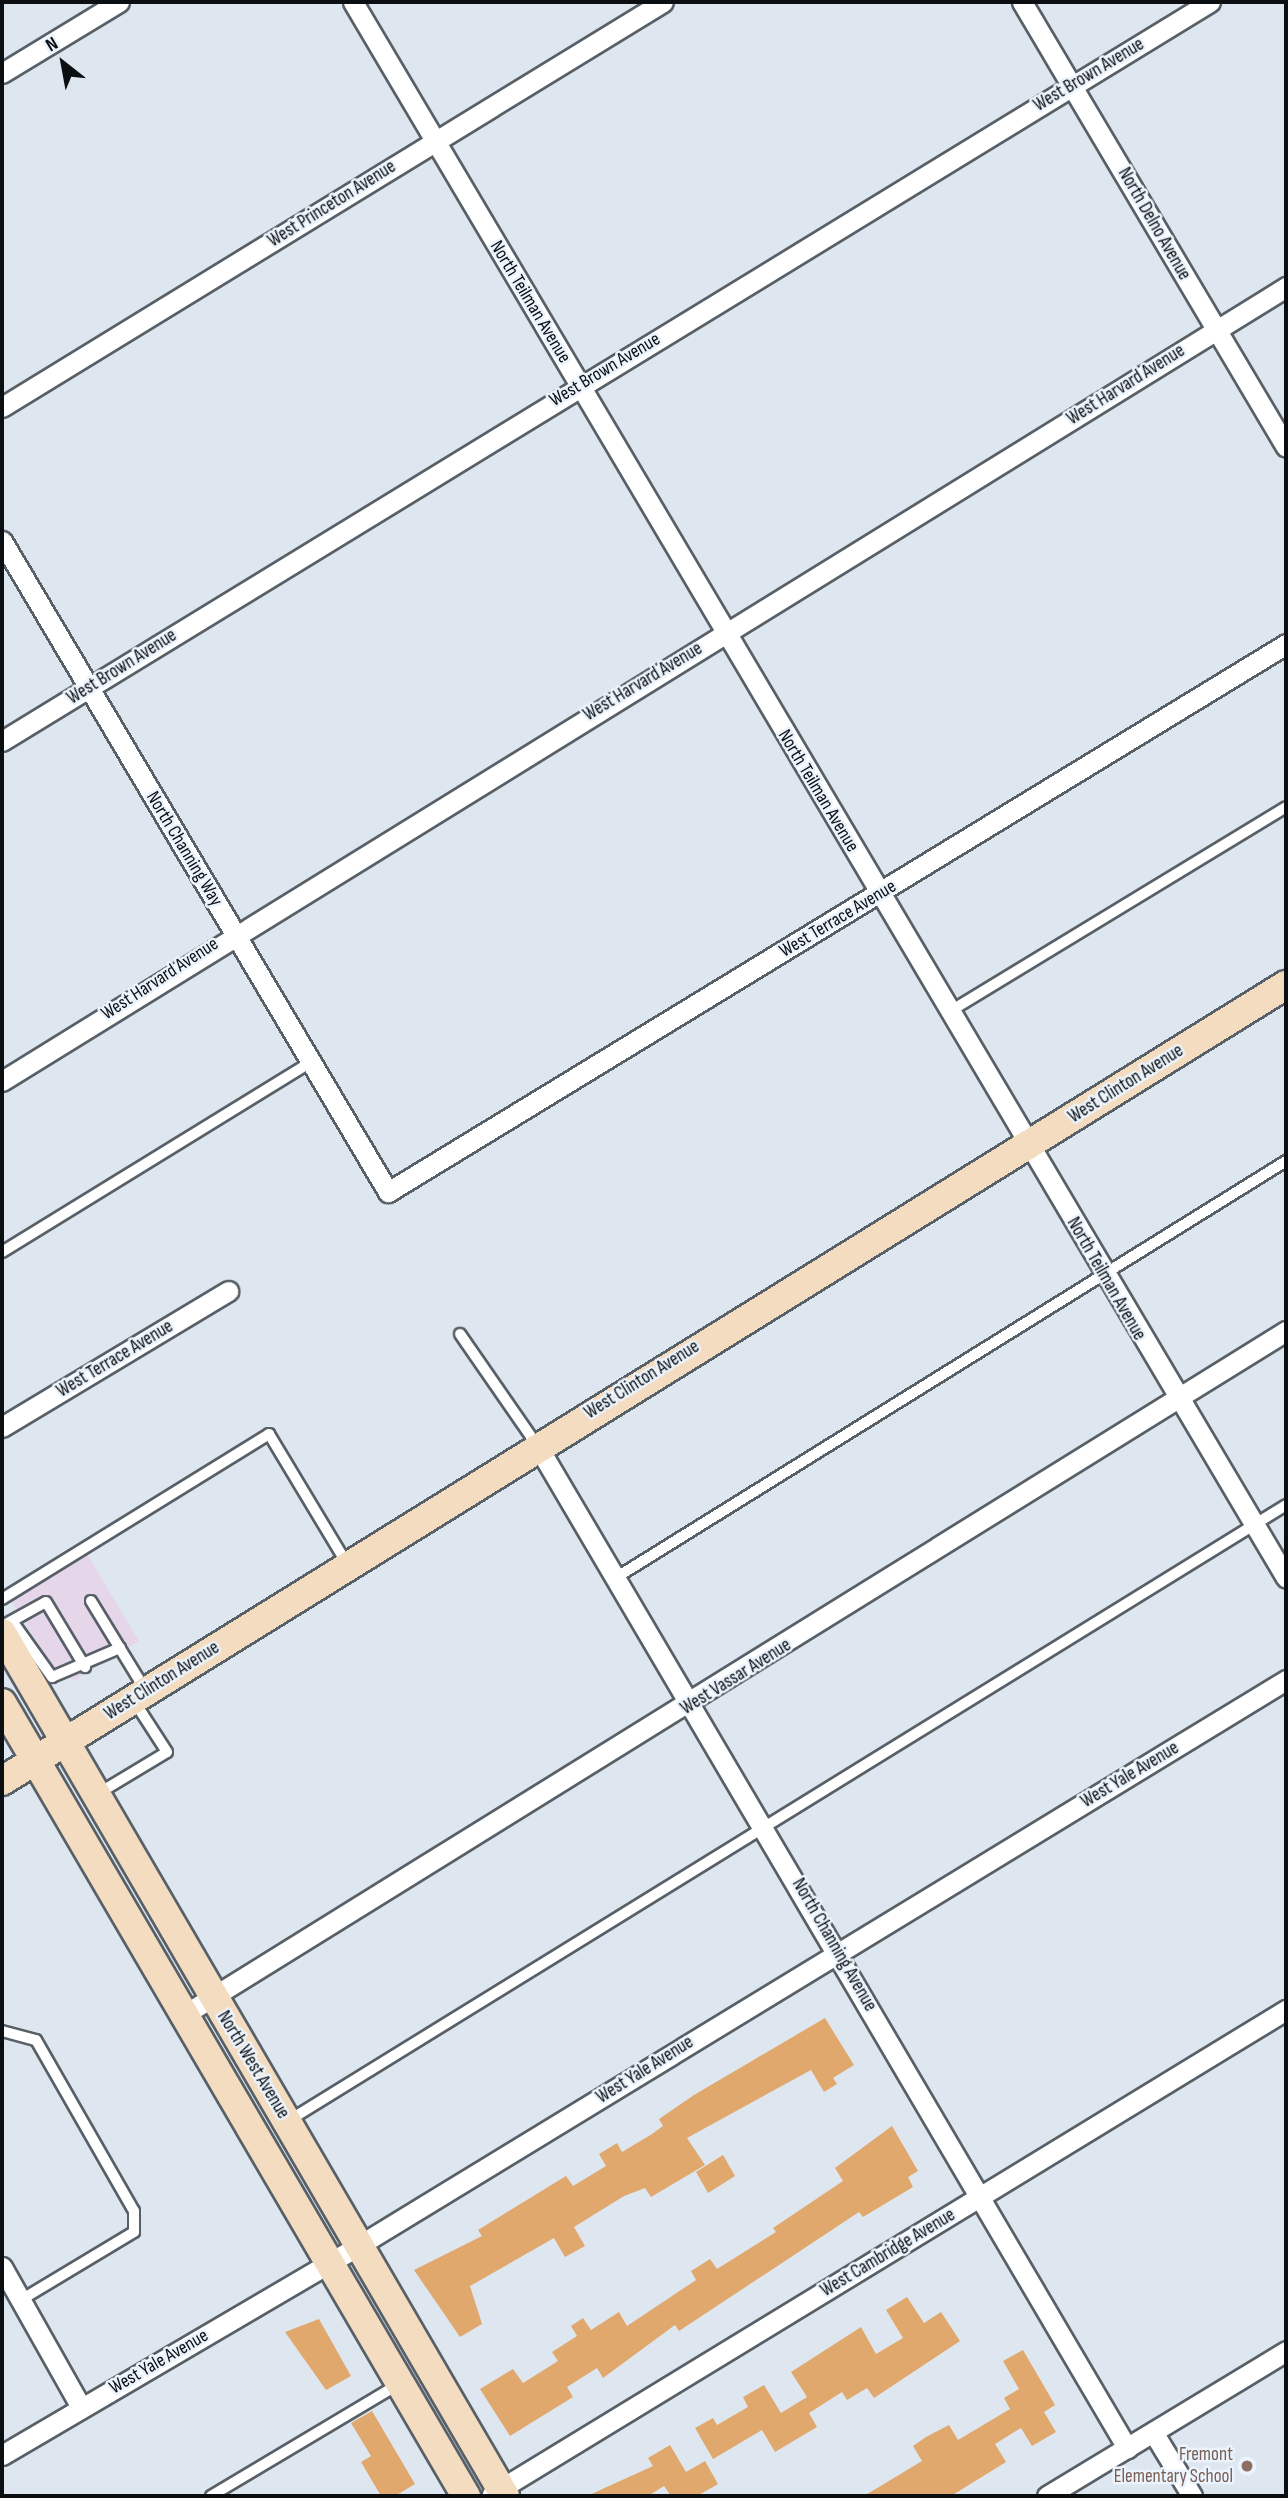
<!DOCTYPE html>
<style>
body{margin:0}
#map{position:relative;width:1288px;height:2498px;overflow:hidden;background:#dee7f0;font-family:"Sofia Sans Condensed",sans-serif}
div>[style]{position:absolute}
.industrial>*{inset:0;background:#e5d6e9}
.building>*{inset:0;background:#e1a86d}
.roads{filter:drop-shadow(2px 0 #586067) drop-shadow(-2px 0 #586067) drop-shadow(0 2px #586067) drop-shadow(0 -2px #586067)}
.lane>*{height:10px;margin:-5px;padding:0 5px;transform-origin:5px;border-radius:5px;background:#fff}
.street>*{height:19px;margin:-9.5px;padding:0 9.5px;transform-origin:9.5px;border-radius:9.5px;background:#fff}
.secondary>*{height:28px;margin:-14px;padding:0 14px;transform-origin:14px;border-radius:14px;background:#f3dcc0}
.dots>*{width:19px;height:19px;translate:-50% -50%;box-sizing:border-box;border:4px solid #ebf4fd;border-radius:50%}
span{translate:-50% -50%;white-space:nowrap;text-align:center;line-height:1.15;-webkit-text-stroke:5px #ebf4fd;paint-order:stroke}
.street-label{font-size:19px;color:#0c0f11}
.education-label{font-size:19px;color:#785e54}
.right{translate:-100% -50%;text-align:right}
.frame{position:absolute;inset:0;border:4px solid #0c0f11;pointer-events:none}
.north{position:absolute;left:28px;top:28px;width:70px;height:70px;-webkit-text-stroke:5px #ebf4fd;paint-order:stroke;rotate:329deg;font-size:19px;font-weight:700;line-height:28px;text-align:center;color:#0c0f11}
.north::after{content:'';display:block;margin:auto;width:24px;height:32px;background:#0c0f11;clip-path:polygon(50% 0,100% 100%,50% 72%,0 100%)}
</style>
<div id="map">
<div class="industrial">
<i style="clip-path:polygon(87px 1554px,139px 1641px,76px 1680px,56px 1675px,12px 1601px)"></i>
</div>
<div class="building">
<i style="clip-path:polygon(825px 2018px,854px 2065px,833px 2078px,837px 2084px,824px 2092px,811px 2070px,687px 2138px,705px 2165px,651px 2197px,645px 2188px,624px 2196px,574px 2227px,585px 2246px,565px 2257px,554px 2238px,470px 2286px,482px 2324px,460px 2337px,414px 2270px,482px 2236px,478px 2230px,566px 2176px,573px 2186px,606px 2166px,599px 2154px,617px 2143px,622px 2152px,652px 2134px,663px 2126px,659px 2119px,694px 2095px)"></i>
<i style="clip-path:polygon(892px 2126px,918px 2171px,908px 2177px,913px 2187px,863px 2217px,859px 2212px,679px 2331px,675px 2325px,603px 2378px,597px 2368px,567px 2387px,573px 2397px,510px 2436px,480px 2389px,513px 2369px,523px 2383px,558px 2361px,552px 2352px,577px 2336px,571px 2326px,583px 2318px,591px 2330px,619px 2312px,627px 2326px,696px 2280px,691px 2271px,710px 2259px,717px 2269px,776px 2232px,773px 2228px,843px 2181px,835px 2168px)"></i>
<i style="clip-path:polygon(723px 2155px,735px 2176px,708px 2193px,696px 2172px)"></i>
<i style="clip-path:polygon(907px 2297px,924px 2323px,941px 2312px,960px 2341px,874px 2398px,867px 2388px,847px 2400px,842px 2392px,809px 2413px,817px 2427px,775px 2452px,762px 2430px,713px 2459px,695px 2428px,713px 2418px,717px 2425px,748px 2407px,743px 2397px,764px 2385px,781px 2413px,807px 2397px,791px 2372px,861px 2327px,876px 2354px,903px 2338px,886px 2310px)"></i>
<i style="clip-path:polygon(319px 2319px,351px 2376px,326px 2390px,285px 2332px)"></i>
<i style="clip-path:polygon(1023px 2350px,1055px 2405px,1044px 2412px,1056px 2432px,1032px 2446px,1021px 2428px,995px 2444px,1006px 2462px,951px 2496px,864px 2496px,922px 2461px,913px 2446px,926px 2437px,949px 2425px,958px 2440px,1010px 2409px,1004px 2398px,1019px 2389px,1003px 2361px)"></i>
<i style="clip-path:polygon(372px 2411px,415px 2484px,395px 2496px,381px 2496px,361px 2462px,371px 2456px,351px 2423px)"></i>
<i style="clip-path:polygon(670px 2445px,686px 2472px,705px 2461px,718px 2484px,697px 2496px,671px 2496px,664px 2486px,648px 2496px,587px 2496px,653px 2466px,648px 2458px)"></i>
</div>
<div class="roads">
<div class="lane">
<i style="left:949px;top:1012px;width:394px;rotate:-31.3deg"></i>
<i style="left:2px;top:1252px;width:363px;rotate:-31.6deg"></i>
<i style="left:460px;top:1334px;width:135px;rotate:55.3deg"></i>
<i style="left:617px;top:1577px;width:788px;rotate:-31.87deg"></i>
<i style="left:2px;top:1599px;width:314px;rotate:-31.7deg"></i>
<i style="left:269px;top:1434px;width:152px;rotate:59deg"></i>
<i style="left:91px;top:1601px;width:105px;rotate:58.6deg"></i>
<i style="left:12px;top:1621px;width:69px;rotate:54.5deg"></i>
<i style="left:52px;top:1677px;width:74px;rotate:-23.1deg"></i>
<i style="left:8px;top:1623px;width:43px;rotate:-28.9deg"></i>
<i style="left:46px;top:1602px;width:76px;rotate:59deg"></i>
<i style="left:99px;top:1793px;width:79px;rotate:-31.1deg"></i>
<i style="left:167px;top:1752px;width:61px;rotate:-122.9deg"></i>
<i style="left:2px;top:2031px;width:35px;rotate:15deg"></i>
<i style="left:36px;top:2040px;width:197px;rotate:60.2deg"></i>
<i style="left:134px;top:2211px;width:21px;rotate:90deg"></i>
<i style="left:134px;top:2232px;width:132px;rotate:149deg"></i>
<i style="left:288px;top:2121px;width:1173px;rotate:-31.68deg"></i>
<i style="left:211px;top:2496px;width:219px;rotate:-30.8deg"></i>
</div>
<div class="street">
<i style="left:353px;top:2px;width:1831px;rotate:59.37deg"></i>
<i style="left:1022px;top:2px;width:517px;rotate:59.32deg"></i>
<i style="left:2px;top:73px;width:137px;rotate:-31.3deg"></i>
<i style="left:2px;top:407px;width:775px;rotate:-31.5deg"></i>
<i style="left:2px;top:541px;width:757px;rotate:59.33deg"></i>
<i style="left:388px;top:1192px;width:1052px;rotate:-31.39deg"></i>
<i style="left:2px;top:741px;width:1416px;rotate:-31.46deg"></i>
<i style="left:2px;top:1081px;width:1510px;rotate:-31.73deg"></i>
<i style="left:2px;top:1427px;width:264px;rotate:-31deg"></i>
<i style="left:537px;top:1445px;width:1164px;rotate:59.53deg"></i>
<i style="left:182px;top:2016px;width:1299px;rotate:-31.82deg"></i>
<i style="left:2px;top:2267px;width:161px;rotate:60.6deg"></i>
<i style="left:1153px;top:2432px;width:75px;rotate:58.6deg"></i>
<i style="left:2px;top:2455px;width:413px;rotate:-30.4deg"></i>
<i style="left:358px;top:2246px;width:1087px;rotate:-31.38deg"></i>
<i style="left:492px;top:2494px;width:930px;rotate:-31.37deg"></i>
<i style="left:1047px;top:2496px;width:280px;rotate:-31.2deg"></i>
</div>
<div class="secondary">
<i style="left:2px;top:1633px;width:999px;rotate:59.76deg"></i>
<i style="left:2px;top:1703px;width:919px;rotate:59.67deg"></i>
<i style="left:2px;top:1781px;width:1511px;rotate:-31.8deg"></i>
</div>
</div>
<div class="dots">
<i style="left:1247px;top:2466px;background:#8d6e63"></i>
</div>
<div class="street-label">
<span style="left:1089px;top:75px;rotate:-31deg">West Brown Avenue</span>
<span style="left:332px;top:204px;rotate:-32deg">West Princeton Avenue</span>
<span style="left:1154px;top:224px;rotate:60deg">North Delno Avenue</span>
<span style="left:530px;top:302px;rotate:59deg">North Teilman Avenue</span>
<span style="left:605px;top:370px;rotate:-31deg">West Brown Avenue</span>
<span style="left:1126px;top:385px;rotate:-32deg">West Harvard Avenue</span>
<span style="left:122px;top:667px;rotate:-32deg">West Brown Avenue</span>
<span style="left:643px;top:682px;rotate:-31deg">West Harvard Avenue</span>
<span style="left:818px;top:791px;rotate:59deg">North Teilman Avenue</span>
<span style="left:184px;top:849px;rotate:59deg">North Channing Way</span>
<span style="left:838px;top:919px;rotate:-31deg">West Terrace Avenue</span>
<span style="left:160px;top:979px;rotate:-33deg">West Harvard Avenue</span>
<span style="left:1126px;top:1084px;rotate:-32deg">West Clinton Avenue</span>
<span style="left:1106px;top:1279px;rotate:60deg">North Teilman Avenue</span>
<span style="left:115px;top:1359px;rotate:-31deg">West Terrace Avenue</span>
<span style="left:642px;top:1380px;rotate:-32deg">West Clinton Avenue</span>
<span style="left:736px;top:1677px;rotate:-32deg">West Vassar Avenue</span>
<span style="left:162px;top:1681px;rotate:-32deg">West Clinton Avenue</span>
<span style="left:1130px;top:1775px;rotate:-31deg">West Yale Avenue</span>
<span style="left:834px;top:1945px;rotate:60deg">North Channing Avenue</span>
<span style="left:253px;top:2065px;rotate:59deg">North West Avenue</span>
<span style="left:645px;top:2070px;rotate:-32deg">West Yale Avenue</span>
<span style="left:888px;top:2253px;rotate:-31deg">West Cambridge Avenue</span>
<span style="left:159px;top:2362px;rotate:-30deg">West Yale Avenue</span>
</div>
<div class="education-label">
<span class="right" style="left:1233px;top:2466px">Fremont<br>Elementary School</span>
</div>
<div class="frame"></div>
<div class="north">N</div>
</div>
